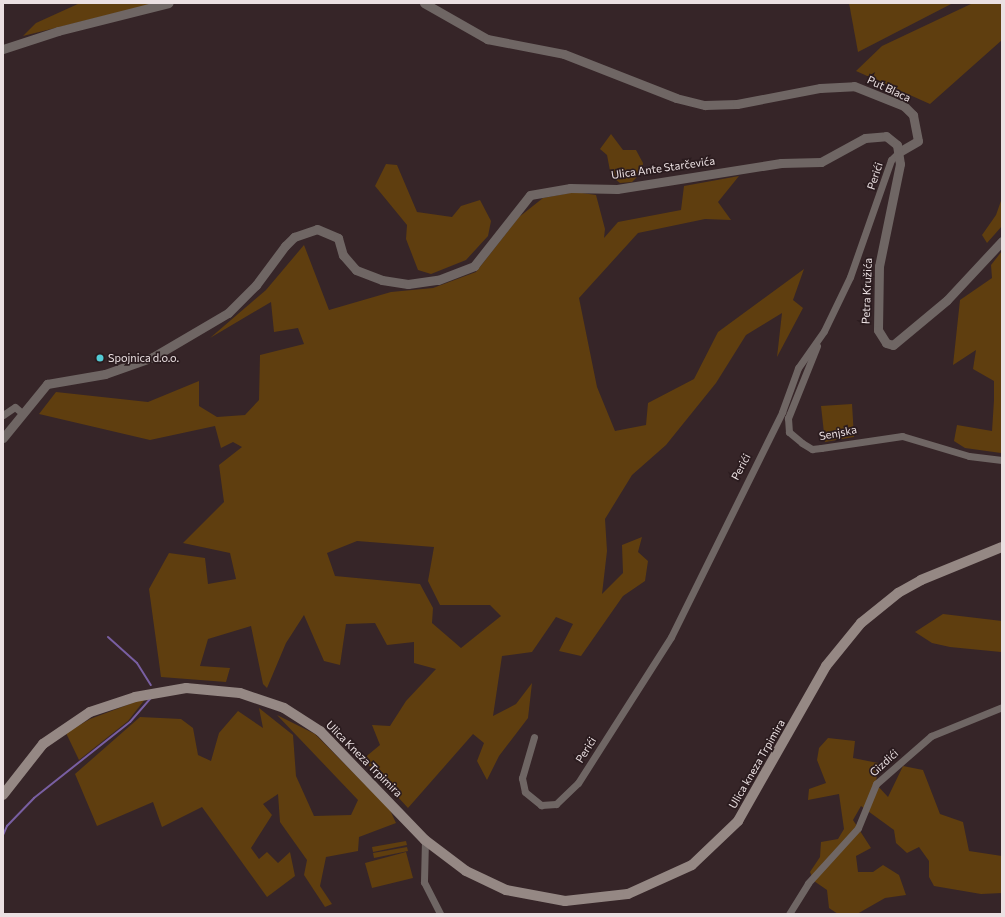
<!DOCTYPE html>
<meta charset="utf-8">
<style>
body{margin:0}
#map{position:relative;width:1005px;height:917px;overflow:hidden;background:#362528;font-family:Commissioner,sans-serif}
div>[style]{position:absolute}
.green>*{inset:0;background:#5f3e0f}
.stream>*{height:2px;margin:-1px;padding:0 1px;transform-origin:1px;border-radius:1px;background:#795fa2}
.minor>*{height:7px;margin:-3.5px;padding:0 3.5px;transform-origin:3.5px;border-radius:3.5px;background:#6f6664}
.tertiary>*{height:9px;margin:-4.5px;padding:0 4.5px;transform-origin:4.5px;border-radius:4.5px;background:#6f6664}
.secondary>*{height:10px;margin:-5px;padding:0 5px;transform-origin:5px;border-radius:5px;background:#958884}
.dots>*{width:11px;height:11px;translate:-50% -50%;box-sizing:border-box;border:2px solid #2b1c1f;border-radius:50%}
span{translate:-50% -50%;white-space:nowrap;text-align:center;line-height:1.15;-webkit-text-stroke:3.5px #2b1c1f;paint-order:stroke}
.street-label{font-size:11px;color:#ebe0e2}
.poi-label{font-size:11px;color:#ebe0e2}
.left{translate:0 -50%;text-align:left}
.frame{position:absolute;inset:0;border:4px solid #ebe0e2;pointer-events:none}
</style>
<div id="map">
<div class="green">
<i style="clip-path:polygon(80px 3px,156px 3px,23px 36px,36px 23px)"></i>
<i style="clip-path:polygon(849px 3px,953px 3px,858px 52px)"></i>
<i style="clip-path:polygon(973px 3px,1002px 3px,1002px 40px,930px 104px,856px 71px,882px 46px)"></i>
<i style="clip-path:polygon(611px 134px,623px 150px,636px 150px,643px 163px,642px 172px,632px 182px,620px 183px,611px 176px,607px 155px,600px 149px)"></i>
<i style="clip-path:polygon(386px 164px,397px 165px,417px 212px,452px 217px,461px 206px,480px 200px,491px 221px,488px 236px,466px 260px,431px 274px,418px 270px,406px 239px,407px 225px,375px 186px)"></i>
<i style="clip-path:polygon(evenodd,739px 176px,718px 202px,731px 220px,705px 219px,638px 233px,579px 298px,597px 387px,615px 431px,646px 425px,648px 403px,694px 379px,718px 332px,804px 269px,793px 300px,803px 308px,777px 357px,782px 313px,746px 335px,716px 383px,666px 445px,632px 475px,605px 519px,607px 551px,602px 594px,623px 573px,622px 545px,642px 537px,638px 552px,648px 561px,645px 581px,623px 596px,581px 656px,559px 651px,573px 624px,556px 617px,532px 652px,502px 656px,493px 716px,516px 704px,532px 683px,528px 718px,499px 756px,487px 780px,477px 761px,484px 743px,473px 734px,408px 808px,363px 759px,380px 745px,372px 725px,390px 726px,406px 701px,436px 669px,414px 663px,414px 642px,387px 645px,375px 623px,346px 624px,340px 665px,324px 661px,304px 615px,286px 643px,267px 688px,263px 684px,251px 626px,208px 639px,200px 666px,230px 668px,226px 682px,161px 677px,149px 589px,169px 553px,205px 558px,208px 584px,236px 579px,230px 553px,183px 543px,224px 502px,219px 465px,242px 447px,233px 442px,221px 448px,215px 426px,150px 440px,39px 414px,56px 392px,148px 402px,199px 381px,199px 406px,217px 417px,245px 415px,259px 400px,260px 355px,304px 344px,298px 328px,274px 332px,271px 302px,210px 338px,266px 290px,304px 245px,329px 310px,391px 292px,433px 288px,476px 272px,519px 217px,543px 198px,575px 192px,596px 195px,605px 229px,604px 238px,618px 222px,681px 210px,684px 186px,739px 176px,357px 541px,434px 547px,428px 581px,440px 605px,490px 605px,501px 616px,461px 648px,432px 623px,433px 608px,420px 584px,335px 576px,327px 553px,357px 541px)"></i>
<i style="clip-path:polygon(1002px 198px,1002px 226px,987px 243px,982px 235px,996px 215px)"></i>
<i style="clip-path:polygon(1002px 251px,1002px 453px,1001px 453px,965px 448px,954px 441px,957px 425px,992px 431px,994px 400px,994px 381px,973px 369px,976px 350px,953px 365px,960px 300px,992px 278px,991px 265px)"></i>
<i style="clip-path:polygon(852px 404px,854px 437px,825px 442px,821px 406px)"></i>
<i style="clip-path:polygon(943px 614px,1002px 621px,1001px 652px,950px 647px,932px 643px,915px 632px)"></i>
<i style="clip-path:polygon(146px 698px,128px 721px,79px 760px,66px 733px,90px 719px)"></i>
<i style="clip-path:polygon(259px 708px,293px 735px,296px 776px,314px 816px,351px 815px,358px 800px,277px 715px,315px 734px,390px 810px,396px 823px,359px 837px,358px 851px,326px 857px,320px 886px,332px 904px,325px 907px,304px 875px,307px 860px,280px 822px,278px 794px,263px 804px,272px 815px,251px 848px,259px 859px,267px 852px,278px 863px,290px 852px,295px 876px,267px 897px,202px 807px,162px 827px,153px 802px,97px 826px,75px 774px,140px 717px,181px 719px,193px 728px,198px 755px,211px 761px,219px 733px,238px 711px,263px 728px)"></i>
<i style="clip-path:polygon(828px 738px,855px 741px,853px 758px,878px 763px,876px 784px,888px 797px,903px 766px,923px 770px,940px 814px,963px 822px,969px 851px,1002px 856px,1002px 893px,981px 894px,934px 886px,929px 877px,929px 861px,919px 847px,907px 853px,896px 843px,894px 830px,861px 806px,853px 820px,871px 848px,856px 856px,858px 872px,873px 872px,883px 865px,899px 875px,906px 895px,885px 898px,857px 914px,838px 914px,829px 908px,827px 890px,814px 881px,810px 872px,820px 857px,821px 842px,838px 839px,844px 829px,839px 794px,808px 800px,809px 789px,826px 783px,817px 760px,819px 748px)"></i>
<i style="clip-path:polygon(406px 841px,407px 845px,373px 852px,372px 847px)"></i>
<i style="clip-path:polygon(407px 847px,408px 851px,374px 858px,373px 853px)"></i>
<i style="clip-path:polygon(406px 852px,413px 878px,372px 888px,365px 863px)"></i>
</div>
<div class="stream">
<i style="left:108px;top:637px;width:39px;rotate:42deg"></i>
<i style="left:137px;top:663px;width:26px;rotate:58deg"></i>
<i style="left:3px;top:835px;width:10px;rotate:-66deg"></i>
<i style="left:7px;top:826px;width:39px;rotate:-46deg"></i>
<i style="left:34px;top:798px;width:122px;rotate:-38.4deg"></i>
<i style="left:130px;top:722px;width:32px;rotate:-49deg"></i>
</div>
<div class="minor">
<i style="left:817px;top:346px;width:78px;rotate:111.9deg"></i>
<i style="left:788px;top:418px;width:14px;rotate:86deg"></i>
<i style="left:789px;top:432px;width:17px;rotate:40deg"></i>
<i style="left:802px;top:443px;width:12px;rotate:31deg"></i>
<i style="left:812px;top:449px;width:9px;rotate:-6deg"></i>
<i style="left:821px;top:448px;width:82px;rotate:-8.4deg"></i>
<i style="left:902px;top:436px;width:70px;rotate:16.6deg"></i>
<i style="left:969px;top:456px;width:33px;rotate:7deg"></i>
<i style="left:3px;top:415px;width:14px;rotate:-34deg"></i>
<i style="left:15px;top:407px;width:9px;rotate:41deg"></i>
<i style="left:534px;top:737px;width:43px;rotate:106.3deg"></i>
<i style="left:522px;top:778px;width:14px;rotate:78deg"></i>
<i style="left:525px;top:792px;width:21px;rotate:39deg"></i>
<i style="left:541px;top:805px;width:15px;rotate:-4deg"></i>
<i style="left:556px;top:804px;width:30px;rotate:-44deg"></i>
<i style="left:578px;top:783px;width:173px;rotate:-57.5deg"></i>
<i style="left:671px;top:637px;width:251px;rotate:-63.7deg"></i>
<i style="left:782px;top:412px;width:47px;rotate:-70deg"></i>
<i style="left:798px;top:368px;width:45px;rotate:-54.9deg"></i>
<i style="left:824px;top:331px;width:60px;rotate:-64.3deg"></i>
<i style="left:850px;top:277px;width:124px;rotate:-70.7deg"></i>
<i style="left:891px;top:160px;width:11px;rotate:-45deg"></i>
<i style="left:425px;top:840px;width:42px;rotate:91.4deg"></i>
<i style="left:424px;top:882px;width:36px;rotate:63deg"></i>
<i style="left:789px;top:914px;width:36px;rotate:-58deg"></i>
<i style="left:808px;top:883px;width:74px;rotate:-47.7deg"></i>
<i style="left:858px;top:828px;width:48px;rotate:-67.8deg"></i>
<i style="left:876px;top:784px;width:73px;rotate:-41.1deg"></i>
<i style="left:931px;top:736px;width:77px;rotate:-22.2deg"></i>
</div>
<div class="tertiary">
<i style="left:424px;top:3px;width:73px;rotate:29.7deg"></i>
<i style="left:487px;top:39px;width:78px;rotate:11deg"></i>
<i style="left:564px;top:54px;width:120px;rotate:21.4deg"></i>
<i style="left:676px;top:98px;width:30px;rotate:14deg"></i>
<i style="left:705px;top:105px;width:32px;rotate:-2deg"></i>
<i style="left:737px;top:104px;width:85px;rotate:-10.9deg"></i>
<i style="left:820px;top:88px;width:34px;rotate:-3deg"></i>
<i style="left:854px;top:86px;width:54px;rotate:21.8deg"></i>
<i style="left:904px;top:106px;width:13px;rotate:45deg"></i>
<i style="left:913px;top:115px;width:26px;rotate:79deg"></i>
<i style="left:918px;top:141px;width:22px;rotate:150deg"></i>
<i style="left:3px;top:49px;width:58px;rotate:-18.1deg"></i>
<i style="left:58px;top:31px;width:114px;rotate:-14.2deg"></i>
<i style="left:3px;top:438px;width:70px;rotate:-50.8deg"></i>
<i style="left:47px;top:384px;width:59px;rotate:-9.8deg"></i>
<i style="left:105px;top:374px;width:51px;rotate:-19.5deg"></i>
<i style="left:153px;top:357px;width:87px;rotate:-30.4deg"></i>
<i style="left:228px;top:313px;width:40px;rotate:-45deg"></i>
<i style="left:256px;top:285px;width:49px;rotate:-53.4deg"></i>
<i style="left:285px;top:246px;width:13px;rotate:-45deg"></i>
<i style="left:294px;top:237px;width:24px;rotate:-19deg"></i>
<i style="left:317px;top:229px;width:23px;rotate:23deg"></i>
<i style="left:338px;top:238px;width:18px;rotate:74deg"></i>
<i style="left:343px;top:255px;width:20px;rotate:49deg"></i>
<i style="left:356px;top:270px;width:28px;rotate:21deg"></i>
<i style="left:382px;top:280px;width:26px;rotate:9deg"></i>
<i style="left:408px;top:284px;width:30px;rotate:-8deg"></i>
<i style="left:438px;top:280px;width:39px;rotate:-21deg"></i>
<i style="left:474px;top:266px;width:90px;rotate:-51.7deg"></i>
<i style="left:530px;top:195px;width:41px;rotate:-9.9deg"></i>
<i style="left:570px;top:188px;width:47px;rotate:1.2deg"></i>
<i style="left:617px;top:189px;width:166px;rotate:-9deg"></i>
<i style="left:781px;top:163px;width:40px;rotate:-1.4deg"></i>
<i style="left:821px;top:162px;width:50px;rotate:-28.6deg"></i>
<i style="left:865px;top:138px;width:21px;rotate:-5deg"></i>
<i style="left:886px;top:136px;width:14px;rotate:39deg"></i>
<i style="left:897px;top:145px;width:19px;rotate:81deg"></i>
<i style="left:900px;top:164px;width:104px;rotate:101.6deg"></i>
<i style="left:879px;top:266px;width:64px;rotate:90.9deg"></i>
<i style="left:878px;top:330px;width:15px;rotate:58deg"></i>
<i style="left:886px;top:343px;width:7px;rotate:16deg"></i>
<i style="left:893px;top:345px;width:70px;rotate:-39.8deg"></i>
<i style="left:947px;top:300px;width:81px;rotate:-47deg"></i>
</div>
<div class="secondary">
<i style="left:3px;top:795px;width:65px;rotate:-51.9deg"></i>
<i style="left:43px;top:744px;width:57px;rotate:-34.2deg"></i>
<i style="left:90px;top:712px;width:47px;rotate:-18.4deg"></i>
<i style="left:135px;top:697px;width:52px;rotate:-10deg"></i>
<i style="left:186px;top:688px;width:54px;rotate:5.3deg"></i>
<i style="left:240px;top:693px;width:46px;rotate:18.8deg"></i>
<i style="left:284px;top:708px;width:43px;rotate:32.6deg"></i>
<i style="left:320px;top:731px;width:151px;rotate:46.1deg"></i>
<i style="left:425px;top:840px;width:51px;rotate:37.1deg"></i>
<i style="left:466px;top:871px;width:44px;rotate:25.4deg"></i>
<i style="left:506px;top:890px;width:60px;rotate:10.6deg"></i>
<i style="left:565px;top:901px;width:63px;rotate:-6.3deg"></i>
<i style="left:628px;top:894px;width:70px;rotate:-24.4deg"></i>
<i style="left:692px;top:865px;width:64px;rotate:-43.7deg"></i>
<i style="left:738px;top:821px;width:178px;rotate:-60.4deg"></i>
<i style="left:826px;top:666px;width:55px;rotate:-50.9deg"></i>
<i style="left:861px;top:623px;width:48px;rotate:-39deg"></i>
<i style="left:898px;top:593px;width:26px;rotate:-29deg"></i>
<i style="left:921px;top:580px;width:87px;rotate:-22.2deg"></i>
</div>
<div class="dots">
<i style="left:100px;top:358px;background:#52ccd6"></i>
</div>
<div class="street-label">
<span style="left:889px;top:89px;rotate:25deg">Put Blaca</span>
<span style="left:663px;top:168px;rotate:-8deg">Ulica Ante Starčevića</span>
<span style="left:875px;top:176px;rotate:-72deg">Perići</span>
<span style="left:867px;top:291px;rotate:-88deg">Petra Kružića</span>
<span style="left:838px;top:433px;rotate:-11deg">Senjska</span>
<span style="left:741px;top:467px;rotate:-62deg">Perići</span>
<span style="left:586px;top:750px;rotate:-58deg">Perići</span>
<span style="left:364px;top:759px;rotate:45deg">Ulica Kneza Trpimira</span>
<span style="left:884px;top:763px;rotate:-42deg">Gizdići</span>
<span style="left:757px;top:764px;rotate:-60deg">Ulica kneza Trpimira</span>
</div>
<div class="poi-label">
<span class="left" style="left:108px;top:358px">Spojnica d.o.o.</span>
</div>
<div class="frame"></div>
</div>
